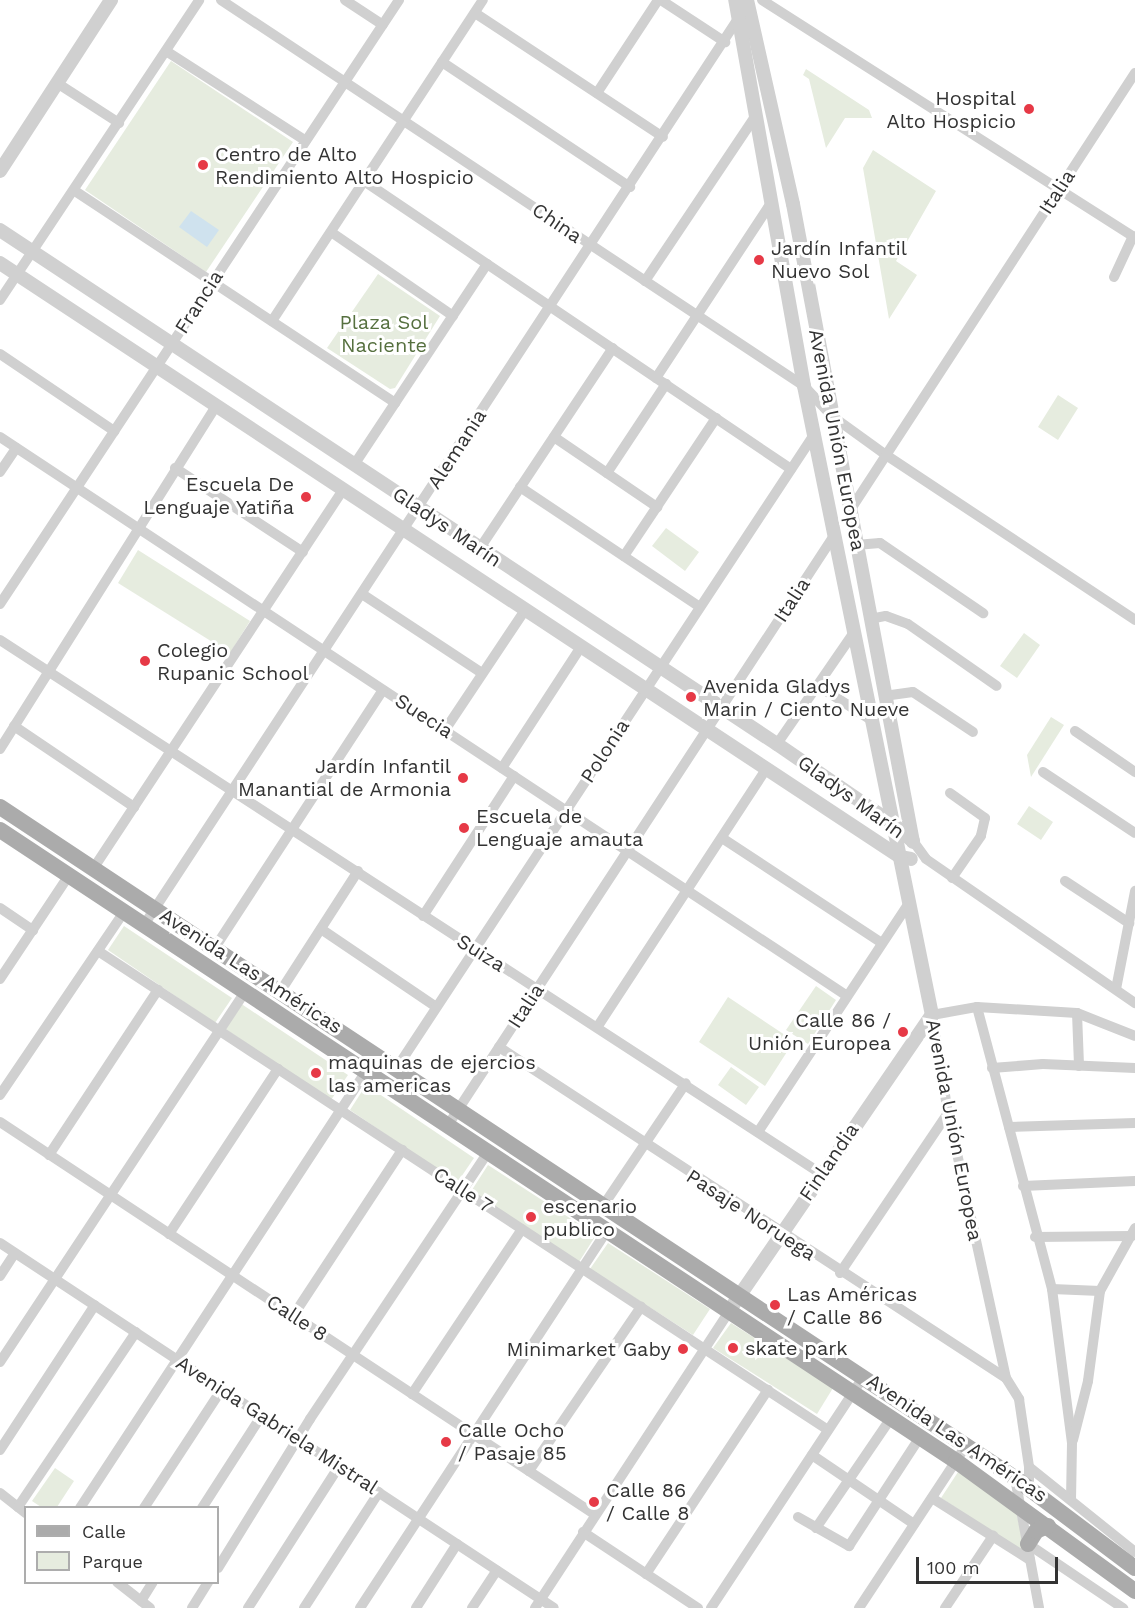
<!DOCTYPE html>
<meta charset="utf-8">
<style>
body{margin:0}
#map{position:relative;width:1135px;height:1608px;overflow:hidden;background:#fff;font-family:"Work Sans",sans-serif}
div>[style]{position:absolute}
.green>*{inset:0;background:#e6ecdf}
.water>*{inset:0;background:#cfe2ee}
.minor>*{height:10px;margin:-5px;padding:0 5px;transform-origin:5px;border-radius:5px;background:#d0d0d0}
.tertiary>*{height:14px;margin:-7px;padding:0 7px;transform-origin:7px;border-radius:7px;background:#d0d0d0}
.primary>*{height:16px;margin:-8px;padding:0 8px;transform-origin:8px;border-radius:8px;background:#ababab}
.dots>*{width:16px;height:16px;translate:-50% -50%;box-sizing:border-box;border:3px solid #fff;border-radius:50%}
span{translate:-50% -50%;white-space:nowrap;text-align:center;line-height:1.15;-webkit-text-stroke:6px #fff;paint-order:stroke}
.poi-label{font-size:20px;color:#333}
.right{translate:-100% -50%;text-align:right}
.left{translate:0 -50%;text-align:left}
.street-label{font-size:20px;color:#333}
.park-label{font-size:20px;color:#56703f}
.legend{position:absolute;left:24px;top:1506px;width:195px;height:78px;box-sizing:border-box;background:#fff;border:2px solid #adadad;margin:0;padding:8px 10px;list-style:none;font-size:18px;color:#333}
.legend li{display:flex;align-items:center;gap:12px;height:30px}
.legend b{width:30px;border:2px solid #adadad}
.scale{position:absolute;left:916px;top:1557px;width:142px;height:27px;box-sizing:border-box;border:3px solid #333;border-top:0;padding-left:8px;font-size:18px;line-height:21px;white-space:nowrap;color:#333;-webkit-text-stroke:4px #fff;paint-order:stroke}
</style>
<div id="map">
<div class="green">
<i style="clip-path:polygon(171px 61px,293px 142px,206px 272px,85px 190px)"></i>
<i style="clip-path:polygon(806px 69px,869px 110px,872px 118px,845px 118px,826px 148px,809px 79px,803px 75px)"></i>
<i style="clip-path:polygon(873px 150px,936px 191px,896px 261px,917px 275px,889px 319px,863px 168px)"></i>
<i style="clip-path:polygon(378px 274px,440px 316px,395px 388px,390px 389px,327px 348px)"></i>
<i style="clip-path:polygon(1058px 395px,1078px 408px,1058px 440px,1038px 427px)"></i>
<i style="clip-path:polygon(666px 528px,699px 552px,685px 571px,652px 546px)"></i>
<i style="clip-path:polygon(138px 550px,250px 621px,230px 653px,118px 583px)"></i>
<i style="clip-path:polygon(1024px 633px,1040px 645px,1017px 678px,1000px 666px)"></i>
<i style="clip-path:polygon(1051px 717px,1064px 725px,1031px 777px,1027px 755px)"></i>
<i style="clip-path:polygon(1029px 806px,1053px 822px,1041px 840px,1017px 824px)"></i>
<i style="clip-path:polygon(124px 926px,232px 998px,215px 1023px,108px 950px)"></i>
<i style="clip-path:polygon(816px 986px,836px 1000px,808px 1044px,786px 1030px)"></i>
<i style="clip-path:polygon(728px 997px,794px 1041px,765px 1086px,699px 1042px)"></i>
<i style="clip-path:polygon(240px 1003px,348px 1075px,331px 1100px,224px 1028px)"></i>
<i style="clip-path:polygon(731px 1067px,759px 1087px,746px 1105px,718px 1085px)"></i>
<i style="clip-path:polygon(366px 1085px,474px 1158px,457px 1183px,350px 1110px)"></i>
<i style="clip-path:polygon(488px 1165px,596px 1235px,579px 1262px,470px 1193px)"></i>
<i style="clip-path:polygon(608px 1243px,710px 1309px,693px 1335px,590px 1269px)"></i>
<i style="clip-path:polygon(731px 1323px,833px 1388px,817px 1414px,713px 1348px)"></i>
<i style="clip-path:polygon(55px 1468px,74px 1481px,57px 1507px,41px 1507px,32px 1501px)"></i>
<i style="clip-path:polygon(958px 1472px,1016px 1510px,1025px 1553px,941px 1498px)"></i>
</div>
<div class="water">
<i style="clip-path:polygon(191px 211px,219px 230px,207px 247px,179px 227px)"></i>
</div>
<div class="minor">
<i style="left:221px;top:0;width:699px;rotate:33.51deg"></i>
<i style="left:804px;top:386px;width:41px;rotate:47deg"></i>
<i style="left:832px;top:416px;width:67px;rotate:35.8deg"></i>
<i style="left:886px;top:455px;width:299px;rotate:33.5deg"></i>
<i style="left:345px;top:0;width:45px;rotate:33.3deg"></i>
<i style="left:661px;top:0;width:77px;rotate:33.3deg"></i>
<i style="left:762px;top:0;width:442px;rotate:32.5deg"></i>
<i style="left:475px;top:13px;width:225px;rotate:33.4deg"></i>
<i style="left:166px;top:51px;width:166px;rotate:32.7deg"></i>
<i style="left:442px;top:62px;width:226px;rotate:33.6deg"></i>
<i style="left:57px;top:83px;width:74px;rotate:32.8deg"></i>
<i style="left:597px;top:93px;width:111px;rotate:-56.7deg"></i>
<i style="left:364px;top:181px;width:515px;rotate:34deg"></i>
<i style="left:75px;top:191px;width:384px;rotate:33.5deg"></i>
<i style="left:331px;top:232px;width:148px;rotate:34.5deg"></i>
<i style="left:1114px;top:277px;width:45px;rotate:-65.1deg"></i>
<i style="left:645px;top:281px;width:196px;rotate:-56.2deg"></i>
<i style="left:0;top:300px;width:360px;rotate:-56.4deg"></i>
<i style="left:272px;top:321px;width:384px;rotate:-56.7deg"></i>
<i style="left:0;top:354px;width:138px;rotate:34deg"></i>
<i style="left:656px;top:378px;width:209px;rotate:-56.7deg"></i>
<i style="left:0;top:437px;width:1015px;rotate:33.42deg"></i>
<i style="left:554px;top:437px;width:125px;rotate:34.2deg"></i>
<i style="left:354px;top:465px;width:241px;rotate:-56.5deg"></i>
<i style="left:175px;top:468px;width:153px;rotate:33.3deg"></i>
<i style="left:0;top:472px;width:29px;rotate:-56deg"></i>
<i style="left:607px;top:473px;width:107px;rotate:-56.5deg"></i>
<i style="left:520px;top:487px;width:216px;rotate:33.7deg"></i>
<i style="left:849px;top:512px;width:524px;rotate:-56.92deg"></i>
<i style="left:856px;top:545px;width:24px;rotate:-5deg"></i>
<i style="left:880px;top:543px;width:125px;rotate:34.2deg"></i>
<i style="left:480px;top:548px;width:240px;rotate:-56.4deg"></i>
<i style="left:624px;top:556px;width:166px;rotate:-56.3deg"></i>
<i style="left:362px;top:594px;width:144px;rotate:33.4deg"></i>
<i style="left:0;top:604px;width:724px;rotate:-56.55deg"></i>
<i style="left:870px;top:619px;width:16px;rotate:-11deg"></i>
<i style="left:886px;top:616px;width:23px;rotate:20deg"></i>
<i style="left:908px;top:624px;width:108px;rotate:34.9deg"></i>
<i style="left:0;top:640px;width:978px;rotate:33.02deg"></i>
<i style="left:820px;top:687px;width:61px;rotate:32.9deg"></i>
<i style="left:884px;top:696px;width:29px;rotate:-8deg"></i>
<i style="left:913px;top:692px;width:72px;rotate:33.7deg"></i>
<i style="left:14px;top:726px;width:145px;rotate:34deg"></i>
<i style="left:445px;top:730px;width:144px;rotate:-56.3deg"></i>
<i style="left:1075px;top:731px;width:73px;rotate:34.3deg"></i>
<i style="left:777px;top:744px;width:134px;rotate:-55.4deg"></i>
<i style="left:0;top:749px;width:405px;rotate:-57.8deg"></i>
<i style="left:502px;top:768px;width:145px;rotate:-56.9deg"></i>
<i style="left:1043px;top:772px;width:110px;rotate:33.5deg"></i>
<i style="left:950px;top:793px;width:43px;rotate:35.5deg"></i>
<i style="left:985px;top:818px;width:18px;rotate:103deg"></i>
<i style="left:981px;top:836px;width:51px;rotate:124.6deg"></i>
<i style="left:722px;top:838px;width:191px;rotate:33.3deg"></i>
<i style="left:913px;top:841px;width:22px;rotate:54deg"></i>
<i style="left:926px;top:859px;width:254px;rotate:34.6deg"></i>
<i style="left:93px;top:869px;width:454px;rotate:-56.6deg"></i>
<i style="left:1065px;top:881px;width:77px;rotate:33.3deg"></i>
<i style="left:0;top:908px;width:40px;rotate:34deg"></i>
<i style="left:423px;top:916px;width:167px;rotate:-57deg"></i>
<i style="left:144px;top:925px;width:1086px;rotate:-56.76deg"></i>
<i style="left:321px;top:929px;width:139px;rotate:34.1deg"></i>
<i style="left:214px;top:949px;width:309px;rotate:-56.9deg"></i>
<i style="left:98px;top:951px;width:873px;rotate:33.27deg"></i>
<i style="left:0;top:979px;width:125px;rotate:-56.4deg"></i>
<i style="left:1116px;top:989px;width:100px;rotate:-79deg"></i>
<i style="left:280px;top:992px;width:144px;rotate:-57.2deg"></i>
<i style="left:977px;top:1007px;width:292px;rotate:75.1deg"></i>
<i style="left:1052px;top:1289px;width:155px;rotate:82.6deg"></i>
<i style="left:1072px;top:1443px;width:57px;rotate:91deg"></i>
<i style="left:1077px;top:1013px;width:62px;rotate:21.6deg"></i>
<i style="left:598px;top:1026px;width:307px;rotate:-56.8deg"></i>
<i style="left:499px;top:1047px;width:605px;rotate:33.14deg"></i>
<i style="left:1006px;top:1378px;width:25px;rotate:58deg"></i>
<i style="left:1019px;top:1399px;width:69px;rotate:81.6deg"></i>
<i style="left:1029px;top:1467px;width:21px;rotate:90deg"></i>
<i style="left:992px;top:1068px;width:51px;rotate:-4.5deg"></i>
<i style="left:1043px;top:1064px;width:92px;rotate:2.5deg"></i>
<i style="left:396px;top:1069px;width:762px;rotate:-56.62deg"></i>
<i style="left:0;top:1095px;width:221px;rotate:-55.9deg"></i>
<i style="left:0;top:1122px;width:712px;rotate:33.42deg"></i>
<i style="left:448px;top:1125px;width:706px;rotate:-56.78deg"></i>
<i style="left:1009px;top:1127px;width:126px;rotate:-1.8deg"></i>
<i style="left:758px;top:1132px;width:274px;rotate:-56.6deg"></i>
<i style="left:49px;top:1155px;width:198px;rotate:-56.6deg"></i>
<i style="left:1023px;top:1186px;width:112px;rotate:-2.6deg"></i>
<i style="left:603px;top:1206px;width:148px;rotate:-56deg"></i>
<i style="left:169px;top:1234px;width:198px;rotate:-56.6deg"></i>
<i style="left:1035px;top:1237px;width:97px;rotate:-0.6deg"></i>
<i style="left:0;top:1243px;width:663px;rotate:33.38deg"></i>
<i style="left:840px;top:1273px;width:193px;rotate:-56deg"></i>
<i style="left:0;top:1276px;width:27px;rotate:-57deg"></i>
<i style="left:1052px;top:1289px;width:48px;rotate:2.4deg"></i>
<i style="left:293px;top:1316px;width:199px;rotate:-56.7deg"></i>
<i style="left:0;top:1362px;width:444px;rotate:-56.5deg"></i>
<i style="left:1006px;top:1378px;width:271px;rotate:-102.3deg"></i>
<i style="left:948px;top:1113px;width:99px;rotate:-99.3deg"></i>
<i style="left:932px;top:1015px;width:46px;rotate:-10.1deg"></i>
<i style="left:977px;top:1007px;width:100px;rotate:3.4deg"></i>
<i style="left:1077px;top:1013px;width:53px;rotate:87.8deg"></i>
<i style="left:412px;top:1394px;width:198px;rotate:-56.3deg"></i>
<i style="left:1073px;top:1440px;width:61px;rotate:-75.7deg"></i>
<i style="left:1088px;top:1381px;width:91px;rotate:-82.4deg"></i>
<i style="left:1100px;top:1291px;width:72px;rotate:-60.9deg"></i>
<i style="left:0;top:1450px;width:173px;rotate:-56.8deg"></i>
<i style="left:812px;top:1455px;width:123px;rotate:34.1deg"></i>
<i style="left:1029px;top:1467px;width:136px;rotate:38.7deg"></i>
<i style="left:529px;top:1471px;width:199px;rotate:-55.7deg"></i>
<i style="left:1015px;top:1478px;width:132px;rotate:79.5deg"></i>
<i style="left:0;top:1493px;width:33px;rotate:38deg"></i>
<i style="left:932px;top:1498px;width:116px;rotate:32.3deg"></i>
<i style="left:18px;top:1507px;width:211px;rotate:-56deg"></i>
<i style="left:80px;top:1508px;width:540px;rotate:-56.78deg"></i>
<i style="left:144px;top:1508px;width:142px;rotate:-56.8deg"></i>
<i style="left:202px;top:1508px;width:111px;rotate:-57.2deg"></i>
<i style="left:798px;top:1517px;width:59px;rotate:29.6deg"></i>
<i style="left:849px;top:1546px;width:130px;rotate:-56.9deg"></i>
<i style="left:816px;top:1528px;width:133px;rotate:-55.7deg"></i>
<i style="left:583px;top:1532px;width:138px;rotate:33.5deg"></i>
<i style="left:1028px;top:1544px;width:115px;rotate:34deg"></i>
<i style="left:218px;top:1568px;width:175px;rotate:-58.3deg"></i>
<i style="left:310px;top:1419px;width:321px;rotate:-56.3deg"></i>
<i style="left:646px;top:1574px;width:221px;rotate:-56.5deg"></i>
<i style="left:117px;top:1582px;width:42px;rotate:38.2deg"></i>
<i style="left:141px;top:1601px;width:22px;rotate:-58deg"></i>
<i style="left:192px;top:1608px;width:31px;rotate:-58deg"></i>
<i style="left:248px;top:1608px;width:169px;rotate:-57.3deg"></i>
<i style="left:304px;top:1608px;width:138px;rotate:-57.1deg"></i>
<i style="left:360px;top:1608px;width:452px;rotate:-56.8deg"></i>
<i style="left:416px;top:1608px;width:76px;rotate:-57.4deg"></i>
<i style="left:472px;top:1608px;width:45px;rotate:-56.7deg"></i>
<i style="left:535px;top:1608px;width:355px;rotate:-56.8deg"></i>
<i style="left:711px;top:1608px;width:274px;rotate:-56.6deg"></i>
<i style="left:859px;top:1608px;width:194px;rotate:-56.6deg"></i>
<i style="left:945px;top:1608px;width:87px;rotate:-56.3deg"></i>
</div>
<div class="tertiary">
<i style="left:747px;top:0;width:209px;rotate:77.3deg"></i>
<i style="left:793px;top:204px;width:649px;rotate:79.35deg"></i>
<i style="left:0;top:171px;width:204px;rotate:-57deg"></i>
<i style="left:0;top:230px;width:932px;rotate:33.49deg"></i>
<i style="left:777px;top:744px;width:140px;rotate:34.5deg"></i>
<i style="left:892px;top:823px;width:28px;rotate:41deg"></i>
<i style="left:0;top:263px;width:1078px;rotate:33.42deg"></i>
<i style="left:900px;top:857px;width:11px;rotate:10deg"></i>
<i style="left:729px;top:1311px;width:359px;rotate:-55.6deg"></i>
<i style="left:932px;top:1015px;width:642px;rotate:-101.5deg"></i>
<i style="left:804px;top:386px;width:392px;rotate:-100.1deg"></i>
</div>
<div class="primary">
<i style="left:0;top:807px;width:1217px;rotate:33.47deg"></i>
<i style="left:1015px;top:1478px;width:150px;rotate:36.9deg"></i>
<i style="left:0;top:830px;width:1145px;rotate:33.43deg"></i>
<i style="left:956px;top:1461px;width:221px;rotate:36deg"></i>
<i style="left:1028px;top:1544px;width:15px;rotate:-58deg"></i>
<i style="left:1036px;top:1531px;width:13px;rotate:-23deg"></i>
</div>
<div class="dots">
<i style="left:1029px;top:109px;background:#e63946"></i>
<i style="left:203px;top:165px;background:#e63946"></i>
<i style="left:759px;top:260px;background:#e63946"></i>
<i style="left:306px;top:497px;background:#e63946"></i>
<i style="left:145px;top:661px;background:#e63946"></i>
<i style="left:691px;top:697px;background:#e63946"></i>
<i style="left:463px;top:778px;background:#e63946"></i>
<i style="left:464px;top:828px;background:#e63946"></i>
<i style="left:903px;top:1032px;background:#e63946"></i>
<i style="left:316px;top:1073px;background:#e63946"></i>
<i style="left:531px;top:1217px;background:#e63946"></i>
<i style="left:775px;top:1305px;background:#e63946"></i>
<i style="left:733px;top:1348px;background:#e63946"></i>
<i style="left:683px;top:1349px;background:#e63946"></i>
<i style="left:446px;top:1442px;background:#e63946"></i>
<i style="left:594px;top:1502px;background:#e63946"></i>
</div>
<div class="poi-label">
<span class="right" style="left:1016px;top:110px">Hospital<br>Alto Hospicio</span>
<span class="left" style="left:215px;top:166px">Centro de Alto<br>Rendimiento Alto Hospicio</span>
<span class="left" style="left:771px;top:260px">Jardín Infantil<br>Nuevo Sol</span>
<span class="right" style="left:294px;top:496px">Escuela De<br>Lenguaje Yatiña</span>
<span class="left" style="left:157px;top:662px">Colegio<br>Rupanic School</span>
<span class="left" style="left:703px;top:698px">Avenida Gladys<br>Marin / Ciento Nueve</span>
<span class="right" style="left:451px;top:778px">Jardín Infantil<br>Manantial de Armonia</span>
<span class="left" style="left:476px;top:828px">Escuela de<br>Lenguaje amauta</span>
<span class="right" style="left:891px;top:1032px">Calle 86 /<br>Unión Europea</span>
<span class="left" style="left:328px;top:1074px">maquinas de ejercios<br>las americas</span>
<span class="left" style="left:543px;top:1218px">escenario<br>publico</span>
<span class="left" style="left:787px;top:1306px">Las Américas<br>/ Calle 86</span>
<span class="left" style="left:745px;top:1348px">skate park</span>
<span class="right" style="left:671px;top:1349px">Minimarket Gaby</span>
<span class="left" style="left:458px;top:1442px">Calle Ocho<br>/ Pasaje 85</span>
<span class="left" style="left:606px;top:1502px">Calle 86<br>/ Calle 8</span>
</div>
<div class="street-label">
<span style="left:1057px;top:192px;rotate:-57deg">Italia</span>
<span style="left:557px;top:223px;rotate:34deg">China</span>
<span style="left:199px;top:302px;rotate:-57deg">Francia</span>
<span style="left:837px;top:440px;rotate:79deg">Avenida Unión Europea</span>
<span style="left:457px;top:449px;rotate:-57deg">Alemania</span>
<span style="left:447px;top:527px;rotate:34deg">Gladys Marín</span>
<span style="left:792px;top:600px;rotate:-57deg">Italia</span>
<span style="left:424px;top:716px;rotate:33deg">Suecia</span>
<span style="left:605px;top:751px;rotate:-57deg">Polonia</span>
<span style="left:851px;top:797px;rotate:36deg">Gladys Marín</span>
<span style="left:481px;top:953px;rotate:32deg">Suiza</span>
<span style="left:251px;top:971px;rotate:33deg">Avenida Las Américas</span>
<span style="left:526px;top:1006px;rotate:-57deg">Italia</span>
<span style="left:954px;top:1130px;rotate:79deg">Avenida Unión Europea</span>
<span style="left:829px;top:1162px;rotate:-56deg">Finlandia</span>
<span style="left:463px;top:1190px;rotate:33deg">Calle 7</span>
<span style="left:751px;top:1215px;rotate:33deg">Pasaje Noruega</span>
<span style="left:297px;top:1318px;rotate:33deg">Calle 8</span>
<span style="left:277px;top:1425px;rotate:33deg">Avenida Gabriela Mistral</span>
<span style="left:957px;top:1438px;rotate:34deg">Avenida Las Américas</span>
</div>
<div class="park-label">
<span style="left:384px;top:334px">Plaza Sol<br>Naciente</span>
</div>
<ul class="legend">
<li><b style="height:8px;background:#ababab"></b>Calle</li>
<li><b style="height:16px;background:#e6ecdf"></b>Parque</li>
</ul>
<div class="scale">100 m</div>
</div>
